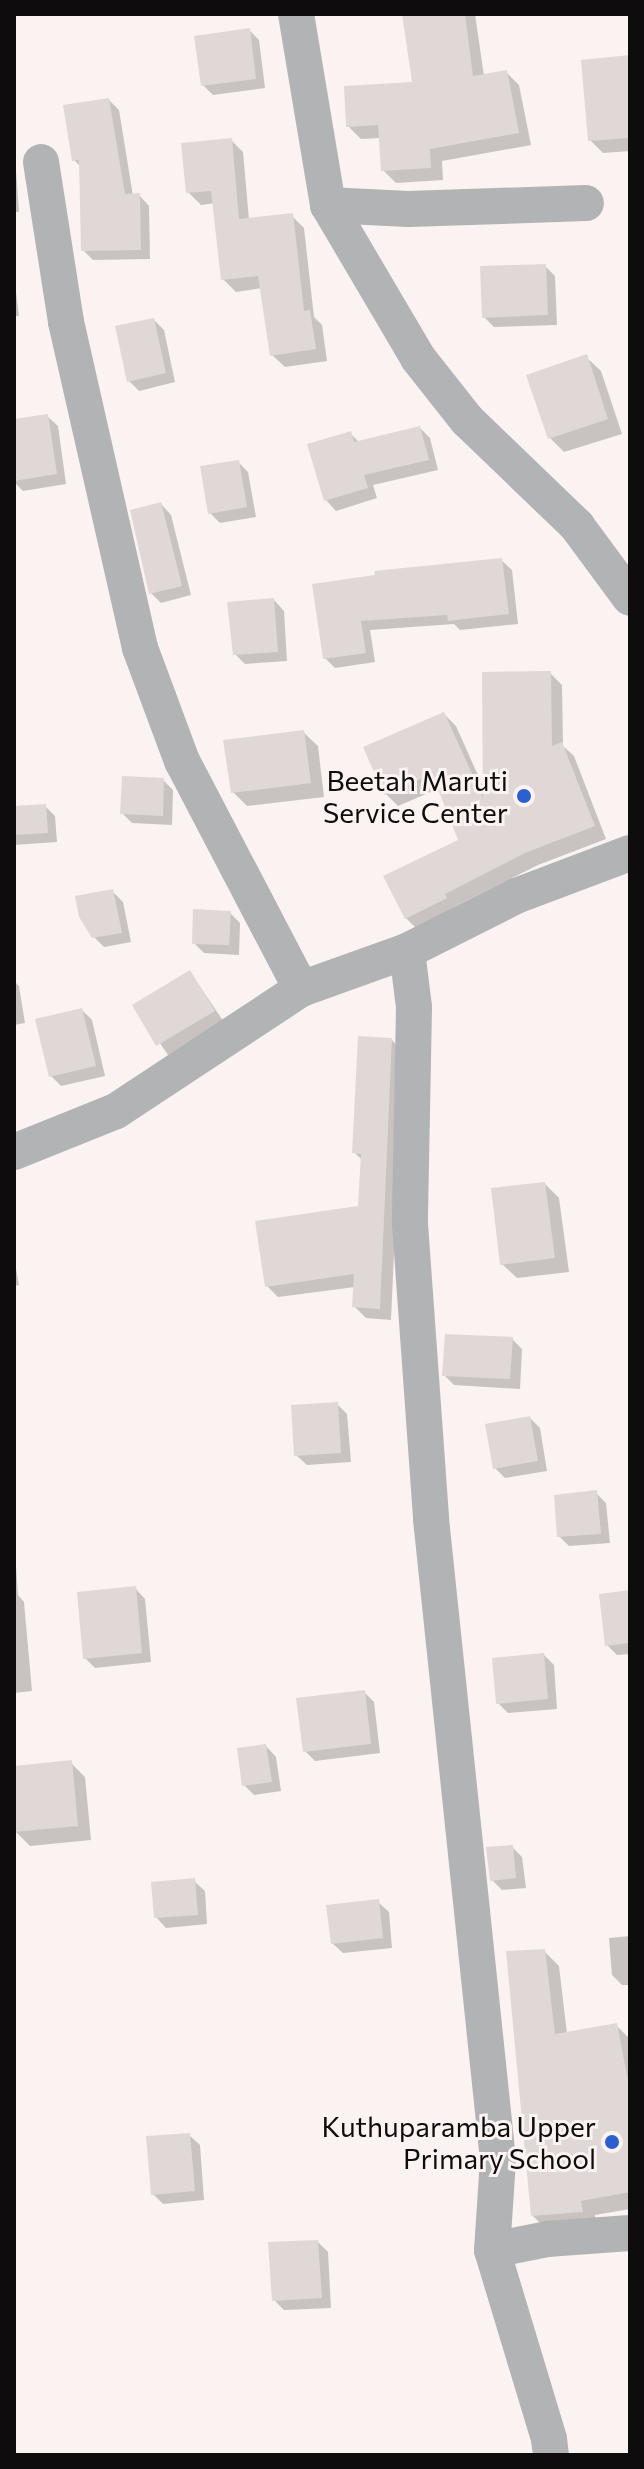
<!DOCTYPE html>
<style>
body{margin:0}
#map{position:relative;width:644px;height:2469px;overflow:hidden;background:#faf3f2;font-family:Commissioner,sans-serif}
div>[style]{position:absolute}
.shadow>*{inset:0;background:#0003}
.building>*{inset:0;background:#dfd8d7}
.minor>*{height:36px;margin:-18px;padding:0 18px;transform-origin:18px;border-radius:18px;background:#b2b3b5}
.dots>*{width:22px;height:22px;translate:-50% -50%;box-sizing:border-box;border:4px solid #faf3f2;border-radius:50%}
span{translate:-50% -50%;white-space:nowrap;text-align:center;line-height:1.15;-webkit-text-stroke:6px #faf3f2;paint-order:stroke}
.poi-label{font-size:28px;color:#0e0c0c}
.right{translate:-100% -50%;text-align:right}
.frame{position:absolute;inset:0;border:16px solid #0e0c0c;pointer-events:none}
</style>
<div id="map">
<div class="shadow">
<i style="clip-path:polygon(404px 14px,475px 14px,484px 76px,506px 72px,519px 85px,531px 145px,442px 161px,443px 180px,396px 183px,383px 170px,381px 138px,361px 139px,348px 126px,415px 84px)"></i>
<i style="clip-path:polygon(249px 30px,259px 40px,265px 88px,213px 95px,203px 85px)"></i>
<i style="clip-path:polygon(630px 57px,630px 151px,603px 153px,590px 140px)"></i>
<i style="clip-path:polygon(109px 100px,119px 110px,133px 196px,139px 195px,149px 206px,150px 259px,93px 260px,83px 250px,81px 167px,74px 160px)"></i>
<i style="clip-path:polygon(231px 140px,243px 152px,249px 220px,292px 216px,304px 228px,314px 317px,322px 325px,327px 361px,285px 367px,272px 355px,262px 288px,236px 292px,223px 279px,215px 203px,201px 205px,188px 192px)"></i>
<i style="clip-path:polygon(14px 142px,19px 212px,14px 212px)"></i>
<i style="clip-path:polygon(545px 266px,555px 276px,557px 325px,494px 327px,484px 317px)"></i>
<i style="clip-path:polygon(14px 276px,19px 316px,14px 316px)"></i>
<i style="clip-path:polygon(154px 320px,164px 330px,175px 382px,139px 391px,129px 381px)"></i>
<i style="clip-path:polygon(586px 357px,601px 371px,622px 434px,564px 452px,550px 438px)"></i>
<i style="clip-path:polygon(47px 416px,58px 426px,66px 484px,23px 491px,14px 482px,14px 421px)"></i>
<i style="clip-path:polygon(420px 428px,430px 438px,438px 470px,373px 485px,377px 498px,336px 511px,326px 500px,350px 433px,359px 442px)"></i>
<i style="clip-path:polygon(238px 462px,248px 472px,256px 517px,220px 523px,210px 513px)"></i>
<i style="clip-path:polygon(161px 504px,171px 515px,191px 595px,161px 603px,151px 593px)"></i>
<i style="clip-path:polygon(501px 560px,512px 570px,518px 624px,460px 630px,454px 624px,370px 630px,375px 662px,335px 668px,325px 658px,314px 585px)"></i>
<i style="clip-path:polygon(274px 600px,284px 611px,287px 661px,245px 664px,235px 654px)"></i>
<i style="clip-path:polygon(550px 673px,562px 685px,563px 746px,574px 756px,606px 839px,538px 865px,456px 906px,419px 931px,406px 918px,460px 841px,440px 788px,398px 806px,386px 794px,444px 714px,456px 726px,485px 791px)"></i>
<i style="clip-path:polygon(303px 732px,318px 746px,324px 797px,247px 806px,233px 792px)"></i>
<i style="clip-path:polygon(163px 780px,173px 790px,172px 825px,132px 823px,122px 813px)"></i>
<i style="clip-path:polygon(45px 806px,55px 816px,57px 842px,14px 845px,14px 808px)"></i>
<i style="clip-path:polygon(112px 891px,123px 902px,131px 942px,104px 947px,94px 937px)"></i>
<i style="clip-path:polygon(230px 913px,240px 923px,239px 955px,204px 953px,194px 943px)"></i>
<i style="clip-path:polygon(190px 972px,224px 1022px,168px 1055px,134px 1005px)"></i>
<i style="clip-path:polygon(14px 981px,19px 986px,25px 1023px,14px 1025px)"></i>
<i style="clip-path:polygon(82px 1010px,92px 1020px,105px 1076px,61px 1086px,51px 1076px)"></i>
<i style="clip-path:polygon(392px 1040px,403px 1052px,391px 1320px,366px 1318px,354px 1306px,355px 1287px,278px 1297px,267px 1286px,360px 1208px,363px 1161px,354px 1152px)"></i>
<i style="clip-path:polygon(545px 1184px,559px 1198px,569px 1272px,517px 1278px,502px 1264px)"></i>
<i style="clip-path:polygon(14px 1258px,19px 1285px,14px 1286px)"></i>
<i style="clip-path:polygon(512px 1339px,522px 1349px,520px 1389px,454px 1385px,444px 1375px)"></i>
<i style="clip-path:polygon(337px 1404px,347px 1414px,351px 1462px,307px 1465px,296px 1455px)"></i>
<i style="clip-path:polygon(530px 1418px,540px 1428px,547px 1471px,505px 1478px,495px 1468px)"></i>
<i style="clip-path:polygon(596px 1493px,606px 1503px,610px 1543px,569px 1546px,559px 1536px)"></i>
<i style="clip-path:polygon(14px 1535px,18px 1595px,24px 1602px,32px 1691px,14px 1693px)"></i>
<i style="clip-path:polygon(135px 1588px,145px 1599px,151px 1662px,95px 1668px,85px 1658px)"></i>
<i style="clip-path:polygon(630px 1592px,630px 1654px,617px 1655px,607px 1645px)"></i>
<i style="clip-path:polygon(544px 1655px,554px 1665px,557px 1709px,508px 1713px,498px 1703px)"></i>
<i style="clip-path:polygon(364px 1692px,374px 1702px,380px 1753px,315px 1761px,305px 1751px)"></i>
<i style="clip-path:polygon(266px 1746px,276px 1757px,281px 1791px,254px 1795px,244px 1785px)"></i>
<i style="clip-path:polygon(71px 1763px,85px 1777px,91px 1840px,30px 1846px,15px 1831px,14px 1768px)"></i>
<i style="clip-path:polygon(512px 1847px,522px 1857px,526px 1888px,502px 1890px,492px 1880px)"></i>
<i style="clip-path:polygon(194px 1881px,205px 1891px,207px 1924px,166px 1928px,156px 1917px)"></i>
<i style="clip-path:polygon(378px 1902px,389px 1912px,392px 1948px,343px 1953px,332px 1943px)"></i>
<i style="clip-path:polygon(630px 1936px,630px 1985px,622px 1985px,612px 1975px,609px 1938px)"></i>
<i style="clip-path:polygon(544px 1951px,559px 1966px,567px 2034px,616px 2025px,630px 2039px,630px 2209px,595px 2215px,596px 2226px,547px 2230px,533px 2216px)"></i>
<i style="clip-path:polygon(189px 2135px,200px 2145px,204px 2200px,163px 2204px,153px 2194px)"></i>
<i style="clip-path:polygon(318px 2242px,328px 2252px,331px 2308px,284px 2310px,274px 2300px)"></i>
</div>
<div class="building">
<i style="clip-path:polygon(402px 14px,465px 14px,473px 76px,507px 70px,519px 133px,430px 149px,431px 168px,381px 171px,378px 125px,346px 127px,344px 86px,412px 82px)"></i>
<i style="clip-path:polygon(250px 28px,256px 79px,201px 86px,194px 36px)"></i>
<i style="clip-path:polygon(630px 55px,630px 138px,588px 141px,581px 60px)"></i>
<i style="clip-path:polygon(109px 98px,125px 194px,140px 193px,141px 250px,81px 251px,79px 160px,72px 161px,63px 105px)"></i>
<i style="clip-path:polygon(232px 138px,239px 219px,293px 213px,304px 311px,310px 310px,316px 349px,270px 356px,258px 276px,221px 280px,211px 191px,186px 193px,181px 143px)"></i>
<i style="clip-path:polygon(546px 264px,548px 315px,482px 318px,480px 266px)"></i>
<i style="clip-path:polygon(154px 318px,166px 373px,127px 382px,115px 326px)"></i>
<i style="clip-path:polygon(587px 354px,608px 419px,548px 439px,526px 375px)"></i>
<i style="clip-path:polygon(48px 414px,57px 474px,14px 481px,14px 419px)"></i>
<i style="clip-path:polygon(420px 426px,429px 460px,364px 475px,368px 488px,324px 501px,307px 444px,351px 431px,354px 442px)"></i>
<i style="clip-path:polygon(239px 460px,247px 507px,208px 514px,200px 466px)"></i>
<i style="clip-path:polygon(161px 502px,182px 586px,149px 594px,130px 510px)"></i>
<i style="clip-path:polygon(502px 558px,509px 614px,448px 621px,447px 615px,361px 621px,366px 653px,323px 659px,312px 584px,375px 575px,374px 571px)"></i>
<i style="clip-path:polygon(274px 598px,278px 652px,233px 655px,227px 602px)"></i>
<i style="clip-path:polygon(551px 671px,552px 746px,562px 742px,595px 826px,525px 853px,445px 894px,447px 898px,405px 919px,383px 876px,458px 840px,432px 774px,384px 795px,363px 747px,444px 712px,483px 798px,482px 672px)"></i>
<i style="clip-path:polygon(304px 730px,311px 783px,231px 793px,223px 740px)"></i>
<i style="clip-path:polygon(122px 776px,164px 778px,163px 816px,120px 814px)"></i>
<i style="clip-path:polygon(46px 804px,48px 833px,14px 835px,14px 806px)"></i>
<i style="clip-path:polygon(113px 889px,122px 933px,92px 938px,79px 917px,75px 896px)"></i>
<i style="clip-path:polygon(193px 909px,231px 911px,229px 945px,192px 944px)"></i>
<i style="clip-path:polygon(190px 970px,215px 1011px,156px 1046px,132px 1005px)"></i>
<i style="clip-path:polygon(82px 1008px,96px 1066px,49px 1077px,35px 1019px)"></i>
<i style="clip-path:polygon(358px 1036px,392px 1038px,380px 1309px,352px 1307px,354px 1274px,265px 1287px,255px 1221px,358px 1206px,361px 1154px,352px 1153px)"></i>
<i style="clip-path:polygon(545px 1182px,555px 1258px,500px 1265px,491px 1188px)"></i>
<i style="clip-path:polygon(445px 1334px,513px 1337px,510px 1379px,442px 1376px)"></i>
<i style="clip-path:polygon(338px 1402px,341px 1453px,294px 1456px,291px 1405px)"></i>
<i style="clip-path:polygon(530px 1416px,538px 1461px,493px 1469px,485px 1424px)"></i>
<i style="clip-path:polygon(597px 1490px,601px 1534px,557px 1537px,554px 1495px)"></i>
<i style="clip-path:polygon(136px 1586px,142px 1653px,83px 1659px,77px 1592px)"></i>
<i style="clip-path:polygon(630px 1590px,630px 1643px,605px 1646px,599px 1594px)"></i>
<i style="clip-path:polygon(544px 1653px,548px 1699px,496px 1704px,492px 1658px)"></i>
<i style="clip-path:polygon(365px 1690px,371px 1744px,303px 1752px,296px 1698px)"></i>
<i style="clip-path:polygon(266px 1744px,272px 1782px,242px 1786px,237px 1748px)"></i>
<i style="clip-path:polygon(72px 1760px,78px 1826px,14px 1832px,14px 1766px)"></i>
<i style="clip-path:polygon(513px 1845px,516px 1878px,490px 1881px,486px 1847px)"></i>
<i style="clip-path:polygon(195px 1878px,198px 1915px,154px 1918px,151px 1882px)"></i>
<i style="clip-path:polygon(379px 1899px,383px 1938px,331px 1944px,326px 1905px)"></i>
<i style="clip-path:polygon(545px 1949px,555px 2034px,617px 2023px,630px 2091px,630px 2192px,581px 2201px,583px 2212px,531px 2216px,506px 1951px)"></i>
<i style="clip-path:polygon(190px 2133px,195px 2191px,151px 2195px,146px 2136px)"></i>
<i style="clip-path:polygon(318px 2240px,322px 2298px,272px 2301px,268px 2242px)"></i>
</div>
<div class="minor">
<i style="left:296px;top:14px;width:194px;rotate:80.5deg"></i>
<i style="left:328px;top:205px;width:178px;rotate:59.5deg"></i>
<i style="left:418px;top:358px;width:79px;rotate:51.7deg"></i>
<i style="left:467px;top:420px;width:153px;rotate:43.9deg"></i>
<i style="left:577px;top:526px;width:89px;rotate:53.6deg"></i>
<i style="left:41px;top:162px;width:162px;rotate:81.1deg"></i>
<i style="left:66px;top:322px;width:334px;rotate:77.2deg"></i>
<i style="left:140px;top:648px;width:121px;rotate:69.6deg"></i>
<i style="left:182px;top:761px;width:257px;rotate:62.4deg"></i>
<i style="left:328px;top:205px;width:80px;rotate:2.9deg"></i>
<i style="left:408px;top:209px;width:178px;rotate:-1.9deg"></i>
<i style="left:407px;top:951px;width:56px;rotate:82.9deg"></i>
<i style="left:414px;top:1007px;width:217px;rotate:91.1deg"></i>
<i style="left:410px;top:1224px;width:296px;rotate:85.9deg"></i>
<i style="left:431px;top:1519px;width:644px;rotate:84.03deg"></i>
<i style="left:498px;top:2160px;width:90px;rotate:93.8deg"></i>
<i style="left:492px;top:2250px;width:197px;rotate:73.2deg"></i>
<i style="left:549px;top:2439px;width:16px;rotate:83deg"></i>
<i style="left:14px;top:1152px;width:110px;rotate:-21.9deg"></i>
<i style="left:116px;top:1111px;width:222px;rotate:-33.4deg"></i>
<i style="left:301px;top:989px;width:113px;rotate:-19.7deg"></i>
<i style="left:407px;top:951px;width:122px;rotate:-26.8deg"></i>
<i style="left:516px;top:896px;width:122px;rotate:-20.7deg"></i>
<i style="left:492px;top:2250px;width:56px;rotate:-11.3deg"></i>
<i style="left:547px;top:2239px;width:83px;rotate:-4.1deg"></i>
</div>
<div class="dots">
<i style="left:524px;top:796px;background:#2c60ce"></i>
<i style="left:612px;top:2142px;background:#2c60ce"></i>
</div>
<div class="poi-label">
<span class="right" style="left:508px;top:796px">Beetah Maruti<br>Service Center</span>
<span class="right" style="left:596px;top:2142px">Kuthuparamba Upper<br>Primary School</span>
</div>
<div class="frame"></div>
</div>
